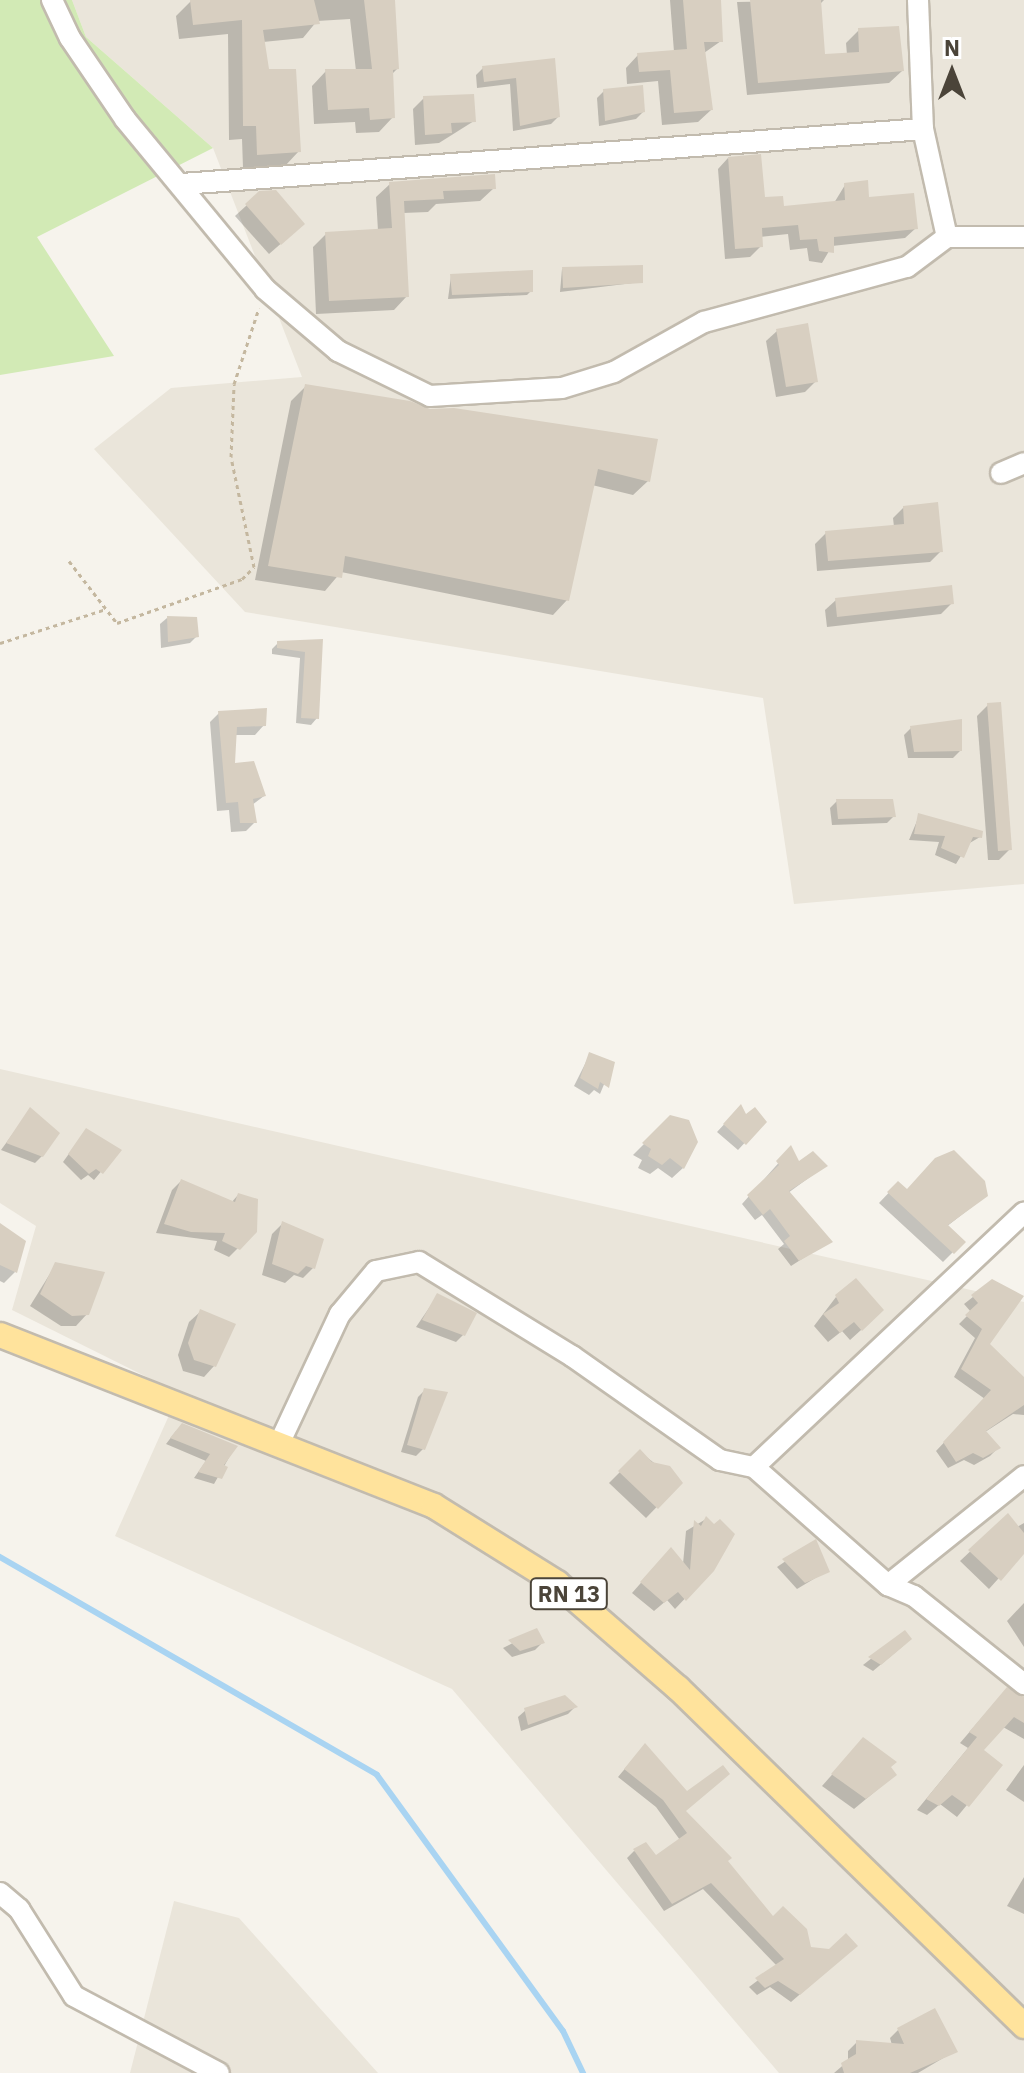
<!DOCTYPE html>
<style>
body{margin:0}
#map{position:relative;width:1024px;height:2073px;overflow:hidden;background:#f6f3ec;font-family:"IBM Plex Sans",sans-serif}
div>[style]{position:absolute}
.residential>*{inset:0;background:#eae5da}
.green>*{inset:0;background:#d2eab5}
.shadow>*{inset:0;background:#0003}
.stream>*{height:6px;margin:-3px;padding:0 3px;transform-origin:3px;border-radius:3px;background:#a9d4f2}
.building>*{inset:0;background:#d8cfc1}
.path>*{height:3px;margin-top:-1.5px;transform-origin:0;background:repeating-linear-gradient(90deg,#c4b79f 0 4px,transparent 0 8px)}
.roads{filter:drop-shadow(2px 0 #c2bbae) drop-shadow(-2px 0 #c2bbae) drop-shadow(0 2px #c2bbae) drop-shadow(0 -2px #c2bbae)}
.minor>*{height:20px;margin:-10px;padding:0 10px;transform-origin:10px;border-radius:10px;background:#fff}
.major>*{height:24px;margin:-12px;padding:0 12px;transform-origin:12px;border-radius:12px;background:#ffe39c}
span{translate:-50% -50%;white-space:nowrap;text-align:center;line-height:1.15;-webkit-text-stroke:6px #fff;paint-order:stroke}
.shield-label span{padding:2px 6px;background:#fff;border:2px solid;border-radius:6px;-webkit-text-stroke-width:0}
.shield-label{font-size:22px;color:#4b4439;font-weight:700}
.north{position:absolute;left:912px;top:32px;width:80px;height:80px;-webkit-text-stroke:6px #fff;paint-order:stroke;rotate:0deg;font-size:22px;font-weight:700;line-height:32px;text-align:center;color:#4b4439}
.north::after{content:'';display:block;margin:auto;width:28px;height:36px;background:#4b4439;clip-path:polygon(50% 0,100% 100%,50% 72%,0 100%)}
</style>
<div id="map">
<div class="residential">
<i style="clip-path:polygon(72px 0,1024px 0,1024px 884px,794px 904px,763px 698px,245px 612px,94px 449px,171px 388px,302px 377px,213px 148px,86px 37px)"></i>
<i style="clip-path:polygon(0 1069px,1024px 1302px,1024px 2073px,779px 2073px,452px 1689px,115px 1536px,179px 1393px,12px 1310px,36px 1226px,0 1203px)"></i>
<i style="clip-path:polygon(174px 1901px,239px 1918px,378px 2073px,130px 2073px)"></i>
</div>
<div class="green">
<i style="clip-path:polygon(0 0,72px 0,86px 37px,213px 148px,37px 237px,114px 356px,0 375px)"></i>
</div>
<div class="shadow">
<i style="clip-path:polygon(202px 0,393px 0,397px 69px,391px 75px,393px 117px,379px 132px,356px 133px,355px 122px,314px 124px,312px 86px,326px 71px,356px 71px,350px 19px,317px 21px,303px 38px,263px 42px,267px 71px,299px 151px,285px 166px,243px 168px,242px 139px,229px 140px,228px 34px,179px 39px,176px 16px,191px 1px)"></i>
<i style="clip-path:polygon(670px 0,719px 0,721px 41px,704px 53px,711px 110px,698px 122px,662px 125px,658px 81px,627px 84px,626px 68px,638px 55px,674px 52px)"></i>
<i style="clip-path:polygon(824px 0,819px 5px,824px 57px,847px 55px,846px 43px,859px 30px,902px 71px,889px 83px,747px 95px,737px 2px)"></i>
<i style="clip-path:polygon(553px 60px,558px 117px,551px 124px,513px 131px,510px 84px,477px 88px,476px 75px,483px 68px)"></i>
<i style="clip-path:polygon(604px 91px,643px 112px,636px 119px,599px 126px,597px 98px)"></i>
<i style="clip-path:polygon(424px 98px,474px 121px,439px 143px,415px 145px,413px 109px)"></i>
<i style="clip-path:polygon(728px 158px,763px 200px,782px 208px,834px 203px,845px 185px,916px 228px,905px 238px,832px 246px,822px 263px,809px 261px,807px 248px,790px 250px,788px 234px,760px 237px,761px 246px,750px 257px,725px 259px,718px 169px)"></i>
<i style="clip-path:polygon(390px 184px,494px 188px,480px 201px,436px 204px,428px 212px,403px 213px,407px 296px,394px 310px,316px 314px,313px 247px,326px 234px,378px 231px,376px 197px)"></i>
<i style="clip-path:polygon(260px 193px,292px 234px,269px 254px,235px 216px)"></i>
<i style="clip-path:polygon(562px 269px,641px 282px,560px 292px)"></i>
<i style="clip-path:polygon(451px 276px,531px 291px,527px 295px,448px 299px)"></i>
<i style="clip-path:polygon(777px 331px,816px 381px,805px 392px,776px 397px,766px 341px)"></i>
<i style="clip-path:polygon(305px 387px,648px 481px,633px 495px,592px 485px,567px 600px,553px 615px,341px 572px,325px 591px,255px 580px,291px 401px)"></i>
<i style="clip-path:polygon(904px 507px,941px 551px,930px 562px,817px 571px,815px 544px,826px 533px,894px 527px,893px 518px)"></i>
<i style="clip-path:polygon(836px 600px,952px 603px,941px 614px,827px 627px,825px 610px)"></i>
<i style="clip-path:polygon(167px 618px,197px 636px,190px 643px,161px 648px,160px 624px)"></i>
<i style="clip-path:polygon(320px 641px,317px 718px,311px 725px,296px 723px,300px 658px,272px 654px,272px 649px,278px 643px)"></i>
<i style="clip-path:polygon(988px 705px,1010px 849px,999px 860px,988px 860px,977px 716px)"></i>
<i style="clip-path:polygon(219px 713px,264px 725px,255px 735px,234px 735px,233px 765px,264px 796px,252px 805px,255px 822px,246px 831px,231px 832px,229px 810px,217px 811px,210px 722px)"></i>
<i style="clip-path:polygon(911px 728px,960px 751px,953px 758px,908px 758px,904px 735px)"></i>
<i style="clip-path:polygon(837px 801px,894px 816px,887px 823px,832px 825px,830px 808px)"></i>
<i style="clip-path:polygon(919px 816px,980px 837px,968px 844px,956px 864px,935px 855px,939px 842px,909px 840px)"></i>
<i style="clip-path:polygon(590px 1054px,613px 1063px,600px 1094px,594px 1090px,589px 1095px,574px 1086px)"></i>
<i style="clip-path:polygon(740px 1107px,746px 1117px,764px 1122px,738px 1150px,717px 1132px)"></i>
<i style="clip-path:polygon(30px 1110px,42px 1156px,35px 1163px,1px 1150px)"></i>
<i style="clip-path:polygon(671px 1117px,683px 1168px,672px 1178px,658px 1168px,650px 1174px,638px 1168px,642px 1160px,633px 1155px)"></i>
<i style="clip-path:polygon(86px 1130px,119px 1150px,94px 1180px,88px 1175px,81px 1180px,63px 1162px)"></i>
<i style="clip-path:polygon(791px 1149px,798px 1164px,825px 1166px,788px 1193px,830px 1241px,791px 1266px,778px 1249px,784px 1244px,762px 1215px,755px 1220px,742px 1204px)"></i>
<i style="clip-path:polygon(181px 1181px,231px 1203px,238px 1195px,255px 1231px,229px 1257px,214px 1250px,217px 1241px,156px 1233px,172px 1190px)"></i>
<i style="clip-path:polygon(898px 1183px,907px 1191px,986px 1196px,946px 1227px,963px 1242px,943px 1262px,879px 1203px)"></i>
<i style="clip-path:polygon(283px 1223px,313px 1268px,303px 1278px,294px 1275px,285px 1283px,262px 1275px,272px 1234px)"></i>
<i style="clip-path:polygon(0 1229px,15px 1272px,4px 1283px,0 1281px)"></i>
<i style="clip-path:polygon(56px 1264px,87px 1314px,76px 1326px,61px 1326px,30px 1306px)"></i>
<i style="clip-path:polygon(992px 1282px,988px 1344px,1024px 1380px,1024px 1415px,1013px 1414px,985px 1432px,998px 1448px,990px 1456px,974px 1465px,964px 1460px,948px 1468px,936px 1451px,985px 1399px,954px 1377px,975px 1338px,959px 1324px,971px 1312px,964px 1304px)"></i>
<i style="clip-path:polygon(438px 1295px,463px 1335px,456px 1342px,416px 1327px)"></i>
<i style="clip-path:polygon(836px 1297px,871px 1321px,850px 1340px,842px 1331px,828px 1342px,814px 1326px)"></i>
<i style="clip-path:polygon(200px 1312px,214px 1366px,204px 1377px,183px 1371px,178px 1355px,189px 1322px)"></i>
<i style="clip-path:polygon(425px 1390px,423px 1449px,416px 1456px,401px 1452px,418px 1397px)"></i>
<i style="clip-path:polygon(176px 1431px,235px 1447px,214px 1484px,194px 1478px,206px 1461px,166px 1444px)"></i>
<i style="clip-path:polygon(640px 1452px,680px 1483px,646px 1518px,609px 1483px)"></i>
<i style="clip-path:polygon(1008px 1516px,1017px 1527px,1024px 1523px,1024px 1550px,989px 1589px,960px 1561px)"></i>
<i style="clip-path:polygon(706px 1519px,712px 1570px,675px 1609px,667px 1600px,654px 1611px,632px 1593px,662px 1559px,683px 1564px,686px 1531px)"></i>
<i style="clip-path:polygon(815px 1541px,827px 1571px,797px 1589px,777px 1567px)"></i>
<i style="clip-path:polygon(1024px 1603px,1024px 1647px,1007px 1621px)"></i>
<i style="clip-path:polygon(536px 1631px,542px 1643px,535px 1650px,512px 1657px,503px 1648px)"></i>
<i style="clip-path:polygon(905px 1632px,903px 1646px,873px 1671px,863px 1665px)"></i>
<i style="clip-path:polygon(997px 1700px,1024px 1702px,1024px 1739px,1003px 1727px,981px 1751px,1000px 1765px,957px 1817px,940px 1804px,927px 1815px,917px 1810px,968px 1748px,960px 1743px)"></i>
<i style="clip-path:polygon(575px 1707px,568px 1714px,521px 1731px,518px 1717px,526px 1710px)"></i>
<i style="clip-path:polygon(853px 1751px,895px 1775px,854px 1809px,822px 1786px)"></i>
<i style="clip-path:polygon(638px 1753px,773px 1919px,809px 1949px,848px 1953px,791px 2002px,770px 1987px,757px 1995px,749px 1987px,777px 1966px,703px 1889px,664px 1911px,627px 1858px,634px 1851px,656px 1858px,680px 1840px,656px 1807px,618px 1777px)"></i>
<i style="clip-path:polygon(1024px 1765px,1024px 1802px,1006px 1790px)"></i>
<i style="clip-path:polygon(1024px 1877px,1024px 1914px,1007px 1906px)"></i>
<i style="clip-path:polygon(899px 2029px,955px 2051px,918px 2073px,834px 2073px,848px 2061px,848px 2051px,857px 2042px,892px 2045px,890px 2038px)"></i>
</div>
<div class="stream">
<i style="left:0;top:1557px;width:435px;rotate:30deg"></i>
<i style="left:377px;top:1775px;width:316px;rotate:54deg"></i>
<i style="left:563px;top:2031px;width:47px;rotate:64.5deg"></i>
</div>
<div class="building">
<i style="clip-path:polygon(190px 0,314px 0,320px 24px,263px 30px,269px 69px,296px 69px,301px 152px,257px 155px,256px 126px,243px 126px,242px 20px,193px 25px)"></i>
<i style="clip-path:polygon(364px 0,395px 0,399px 69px,393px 70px,395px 118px,370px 120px,369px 108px,328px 110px,325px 69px,372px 69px)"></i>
<i style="clip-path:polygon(683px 0,721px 0,723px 42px,704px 42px,713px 110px,674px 113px,670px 70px,639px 72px,637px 53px,687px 49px)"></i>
<i style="clip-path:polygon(750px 0,821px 0,825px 54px,859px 52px,858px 28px,899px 26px,904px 71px,758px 83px)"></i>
<i style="clip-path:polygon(555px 58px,560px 117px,520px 126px,516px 78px,484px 82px,482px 66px)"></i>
<i style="clip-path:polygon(643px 85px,645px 112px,605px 121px,603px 89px)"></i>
<i style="clip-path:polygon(474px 94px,476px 122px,451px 123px,452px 133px,425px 135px,423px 96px)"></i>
<i style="clip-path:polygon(761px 154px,765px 197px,783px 196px,784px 206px,845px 200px,844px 183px,868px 180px,869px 197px,914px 193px,918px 229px,834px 237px,834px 253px,819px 251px,817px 239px,800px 240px,798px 225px,762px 228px,763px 247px,735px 249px,728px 157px)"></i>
<i style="clip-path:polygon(495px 174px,496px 189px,443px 191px,444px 199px,404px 201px,409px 297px,329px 301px,325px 232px,392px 228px,389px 182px)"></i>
<i style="clip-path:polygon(276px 190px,305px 224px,281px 245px,245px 204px,259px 191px)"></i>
<i style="clip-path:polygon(643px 265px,643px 283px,563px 288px,562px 267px)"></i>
<i style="clip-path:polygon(533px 270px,533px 292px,452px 295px,450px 274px)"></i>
<i style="clip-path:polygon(808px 323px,818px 382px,786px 387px,776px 329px)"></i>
<i style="clip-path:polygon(305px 384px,410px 401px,430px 409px,454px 408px,658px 439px,650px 482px,598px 469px,569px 601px,345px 556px,342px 578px,268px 566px)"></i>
<i style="clip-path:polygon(938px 502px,943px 552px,828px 561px,825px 531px,904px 524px,903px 506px)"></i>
<i style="clip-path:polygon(952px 585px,954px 604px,837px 617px,835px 598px)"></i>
<i style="clip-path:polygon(167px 616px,197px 617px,199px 637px,168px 642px)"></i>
<i style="clip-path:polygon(323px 639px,319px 719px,301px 718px,305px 652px,277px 648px,277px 641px)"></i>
<i style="clip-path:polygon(1001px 702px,1012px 850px,998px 851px,987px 703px)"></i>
<i style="clip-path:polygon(267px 708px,266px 726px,237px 727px,235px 763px,254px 761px,266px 796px,253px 799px,257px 823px,240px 823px,238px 802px,226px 803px,218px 711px)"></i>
<i style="clip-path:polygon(962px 719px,962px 751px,914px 752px,910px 726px)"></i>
<i style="clip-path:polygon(836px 799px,893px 799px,896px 817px,838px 819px)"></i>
<i style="clip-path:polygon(918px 813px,983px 831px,982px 838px,973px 837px,964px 858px,941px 848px,945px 836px,914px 834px)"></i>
<i style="clip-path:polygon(589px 1052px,615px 1062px,609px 1088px,600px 1082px,598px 1089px,580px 1078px)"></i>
<i style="clip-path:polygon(741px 1104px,746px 1114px,755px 1107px,767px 1122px,746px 1145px,723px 1124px)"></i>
<i style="clip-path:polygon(30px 1107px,60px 1133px,43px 1157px,6px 1143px)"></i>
<i style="clip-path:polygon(670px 1115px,689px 1120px,698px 1142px,684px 1169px,670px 1158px,662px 1165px,648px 1156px,651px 1149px,642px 1143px)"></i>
<i style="clip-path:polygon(86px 1128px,122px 1150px,103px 1174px,96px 1169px,89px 1174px,68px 1154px)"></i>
<i style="clip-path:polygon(791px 1145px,799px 1161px,813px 1151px,828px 1166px,789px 1191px,833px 1242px,799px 1261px,784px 1241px,790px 1236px,770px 1209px,763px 1215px,747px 1195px,779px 1165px,776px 1161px)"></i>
<i style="clip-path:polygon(954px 1150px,985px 1181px,988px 1196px,948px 1225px,966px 1242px,954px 1254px,887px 1192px,898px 1181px,907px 1189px,935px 1158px)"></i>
<i style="clip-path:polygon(181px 1179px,235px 1202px,238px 1193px,258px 1199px,257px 1232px,240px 1250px,222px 1241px,225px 1233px,191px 1232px,164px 1224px)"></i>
<i style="clip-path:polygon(282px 1221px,324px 1239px,315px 1269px,306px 1266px,298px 1274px,272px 1264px)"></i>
<i style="clip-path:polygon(0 1223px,26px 1241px,17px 1273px,0 1265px)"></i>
<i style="clip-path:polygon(55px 1262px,105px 1272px,89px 1315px,72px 1316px,40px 1294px)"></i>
<i style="clip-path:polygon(856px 1278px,884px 1310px,862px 1331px,854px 1322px,840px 1333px,823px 1314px,839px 1303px,835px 1295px)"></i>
<i style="clip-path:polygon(992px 1279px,1024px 1296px,990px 1344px,1024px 1377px,1024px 1405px,986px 1431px,1001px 1448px,983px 1458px,973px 1453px,956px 1462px,943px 1442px,991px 1390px,961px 1369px,982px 1329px,965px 1315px,978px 1303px,971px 1295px)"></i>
<i style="clip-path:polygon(437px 1293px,477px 1313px,465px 1336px,422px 1320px)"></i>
<i style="clip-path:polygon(200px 1309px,236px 1324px,216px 1367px,194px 1360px,188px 1343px)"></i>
<i style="clip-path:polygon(424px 1388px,448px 1392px,425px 1450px,407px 1445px)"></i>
<i style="clip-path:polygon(182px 1423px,238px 1446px,224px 1465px,228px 1467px,222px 1479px,198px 1472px,210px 1454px,170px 1438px)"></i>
<i style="clip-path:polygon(640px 1449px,652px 1462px,670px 1466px,683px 1483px,658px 1509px,618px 1471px)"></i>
<i style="clip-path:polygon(1008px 1513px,1024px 1533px,1024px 1554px,1001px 1581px,968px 1550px)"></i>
<i style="clip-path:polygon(706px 1516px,714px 1524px,720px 1519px,735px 1534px,714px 1571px,686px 1601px,678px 1592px,664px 1603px,640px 1582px,671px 1547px,690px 1570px,694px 1520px,701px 1526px)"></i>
<i style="clip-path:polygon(816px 1539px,830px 1572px,805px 1583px,782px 1559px)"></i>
<i style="clip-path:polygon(537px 1628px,545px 1643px,520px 1651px,508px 1640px)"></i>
<i style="clip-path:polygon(905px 1630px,912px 1639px,881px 1665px,868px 1657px)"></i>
<i style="clip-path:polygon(1007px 1687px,1024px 1697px,1024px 1723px,1014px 1717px,984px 1750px,1003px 1765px,969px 1807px,952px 1795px,939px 1806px,926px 1799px,977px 1737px,969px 1732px)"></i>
<i style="clip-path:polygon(565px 1695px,578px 1707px,528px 1725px,524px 1708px)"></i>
<i style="clip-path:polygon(863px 1737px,897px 1762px,891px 1767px,897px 1775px,866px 1799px,831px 1774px)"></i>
<i style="clip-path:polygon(645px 1743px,687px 1791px,723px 1765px,730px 1774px,686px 1811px,732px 1858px,728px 1861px,773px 1916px,783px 1906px,807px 1929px,811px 1947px,829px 1949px,846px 1933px,858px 1946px,800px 1995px,778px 1981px,765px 1988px,755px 1978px,784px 1959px,711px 1883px,672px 1904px,633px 1849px,646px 1842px,656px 1855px,687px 1833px,663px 1800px,624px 1769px)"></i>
<i style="clip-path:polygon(935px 2008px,958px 2052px,910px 2073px,844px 2073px,841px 2063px,856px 2054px,856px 2040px,904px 2044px,897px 2028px)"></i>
</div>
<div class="path">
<i style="left:69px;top:561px;width:78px;rotate:52.3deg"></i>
<i style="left:117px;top:623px;width:133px;rotate:-19.4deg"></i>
<i style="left:242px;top:579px;width:17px;rotate:-45deg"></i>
<i style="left:254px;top:567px;width:112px;rotate:-101.8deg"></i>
<i style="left:231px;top:457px;width:73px;rotate:-87.6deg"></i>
<i style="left:234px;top:384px;width:80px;rotate:-71.8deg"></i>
<i style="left:0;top:643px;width:111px;rotate:-17.8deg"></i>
</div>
<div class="roads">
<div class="minor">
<i style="left:52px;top:0;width:42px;rotate:64.7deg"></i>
<i style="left:70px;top:38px;width:98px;rotate:55.8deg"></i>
<i style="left:125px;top:119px;width:220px;rotate:50.5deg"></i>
<i style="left:265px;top:289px;width:96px;rotate:40.3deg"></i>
<i style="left:338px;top:351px;width:102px;rotate:26.1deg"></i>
<i style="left:430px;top:396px;width:132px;rotate:-3.5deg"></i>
<i style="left:562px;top:388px;width:54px;rotate:-17.1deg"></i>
<i style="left:614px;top:372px;width:103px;rotate:-29.1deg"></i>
<i style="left:704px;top:322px;width:210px;rotate:-15.2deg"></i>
<i style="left:907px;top:267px;width:50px;rotate:-36.9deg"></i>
<i style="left:947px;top:237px;width:77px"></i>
<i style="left:918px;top:0;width:129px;rotate:87.8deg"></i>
<i style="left:182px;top:184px;width:743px;rotate:-4.24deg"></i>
<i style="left:923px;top:129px;width:111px;rotate:77.5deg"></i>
<i style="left:1001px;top:473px;width:25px;rotate:-23deg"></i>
<i style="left:279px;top:1444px;width:144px;rotate:-64.9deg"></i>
<i style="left:340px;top:1314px;width:56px;rotate:-50.1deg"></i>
<i style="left:376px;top:1271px;width:44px;rotate:-11.8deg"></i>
<i style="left:419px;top:1262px;width:180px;rotate:31.6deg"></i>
<i style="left:572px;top:1356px;width:181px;rotate:35.1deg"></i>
<i style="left:720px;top:1460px;width:35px;rotate:12deg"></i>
<i style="left:754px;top:1467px;width:179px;rotate:41.4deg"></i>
<i style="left:888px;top:1585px;width:28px;rotate:23deg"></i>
<i style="left:914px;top:1596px;width:141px;rotate:38.7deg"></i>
<i style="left:754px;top:1467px;width:371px;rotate:-43.3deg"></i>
<i style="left:888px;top:1585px;width:174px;rotate:-38.7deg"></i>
<i style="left:0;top:1893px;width:25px;rotate:40deg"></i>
<i style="left:19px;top:1909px;width:103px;rotate:57.7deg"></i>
<i style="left:74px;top:1996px;width:164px;rotate:28deg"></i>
</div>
<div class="major">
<i style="left:0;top:1335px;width:466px;rotate:21.5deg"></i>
<i style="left:434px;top:1506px;width:145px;rotate:32deg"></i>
<i style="left:557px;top:1583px;width:160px;rotate:41deg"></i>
<i style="left:678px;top:1688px;width:484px;rotate:44.3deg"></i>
</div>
</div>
<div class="shield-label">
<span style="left:569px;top:1594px">RN 13</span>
</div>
<div class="north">N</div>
</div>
